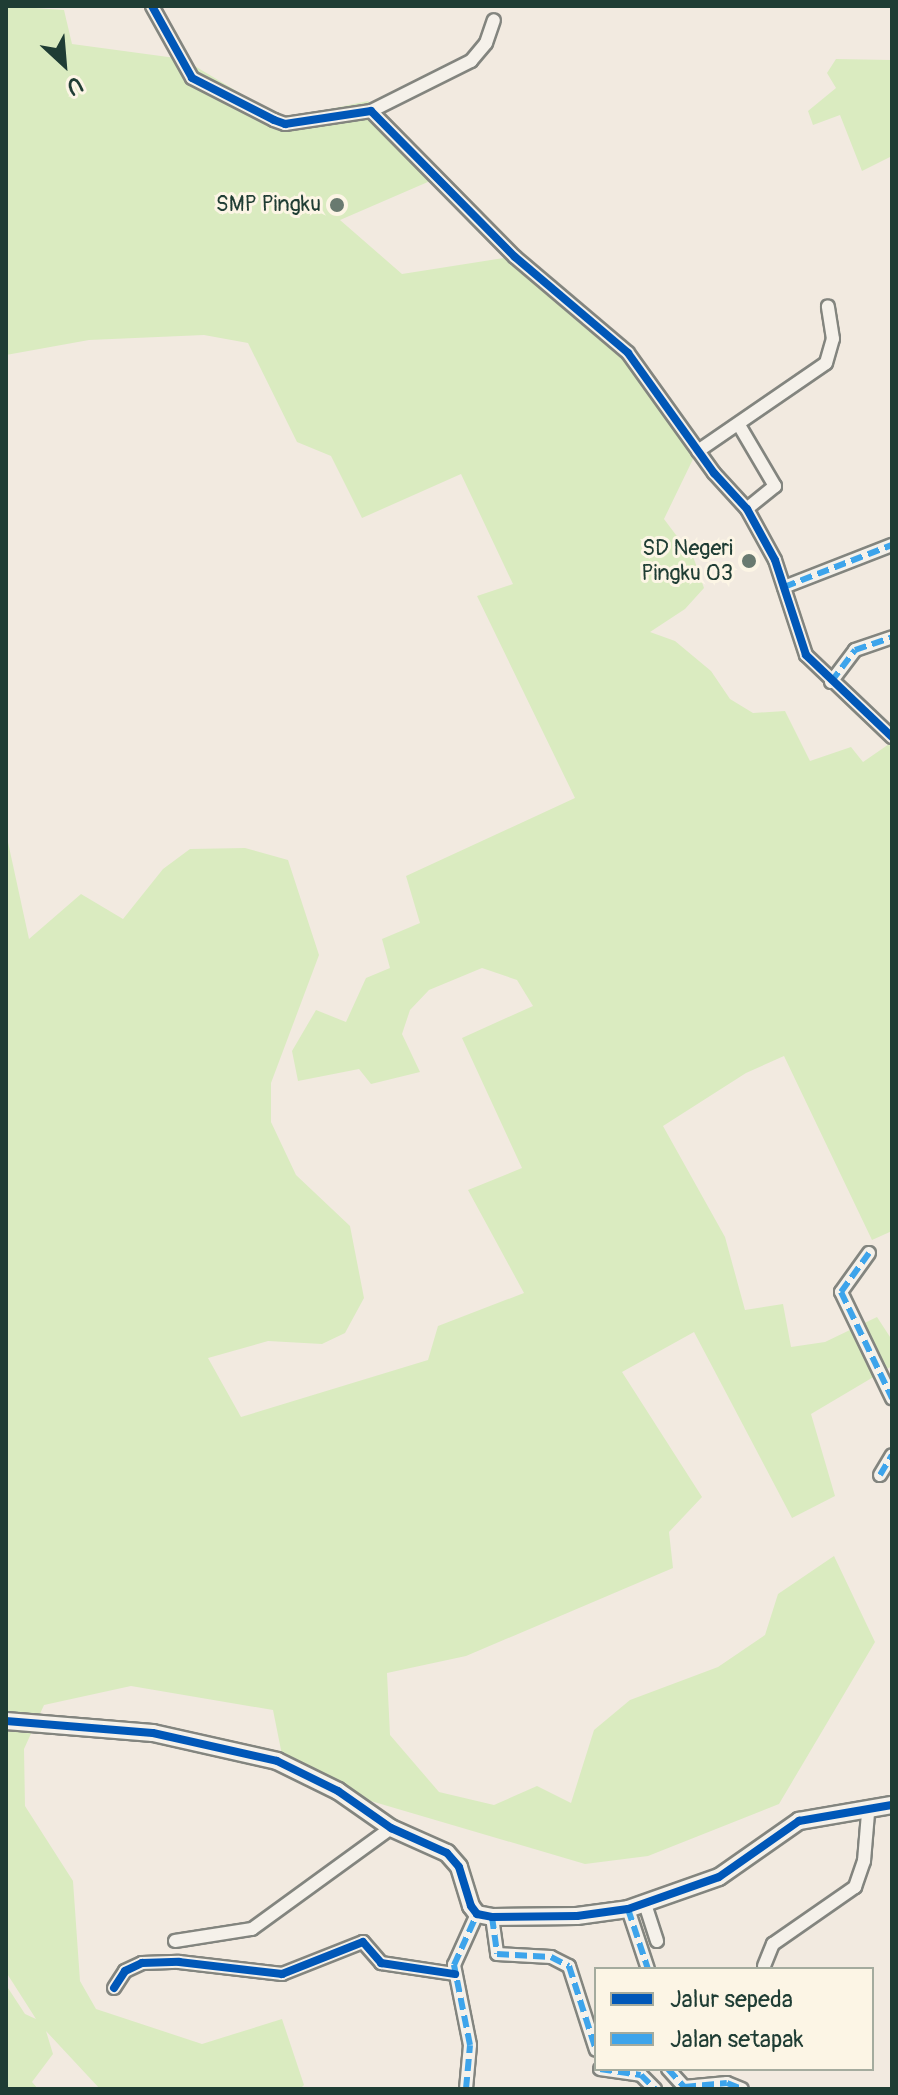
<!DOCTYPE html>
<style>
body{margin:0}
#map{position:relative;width:898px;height:2095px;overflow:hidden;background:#f2eae0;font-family:Pangolin,sans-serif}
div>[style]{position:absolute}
.green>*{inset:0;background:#daebc0}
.roads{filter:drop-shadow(2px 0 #83857f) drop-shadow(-2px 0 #83857f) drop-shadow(0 2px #83857f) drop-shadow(0 -2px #83857f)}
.street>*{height:12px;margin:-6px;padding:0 6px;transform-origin:6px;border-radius:6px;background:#f5f1ea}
.secondary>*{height:16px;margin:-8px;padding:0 8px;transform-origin:8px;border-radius:8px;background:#f5f1ea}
.quiet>*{height:6px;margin-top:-3px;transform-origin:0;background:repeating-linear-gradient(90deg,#3da4eb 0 12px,transparent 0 18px)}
.cycleway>*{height:8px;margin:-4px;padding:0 4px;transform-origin:4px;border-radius:4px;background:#0057b8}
.dots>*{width:22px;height:22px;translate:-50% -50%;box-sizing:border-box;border:4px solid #fcf5e5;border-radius:50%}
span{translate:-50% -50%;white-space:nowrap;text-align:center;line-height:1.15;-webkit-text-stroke:6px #fcf5e5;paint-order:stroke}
.poi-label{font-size:22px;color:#1f3d34}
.right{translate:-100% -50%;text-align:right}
.frame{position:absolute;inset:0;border:8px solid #1f3d34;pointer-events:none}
.legend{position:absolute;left:594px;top:1967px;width:280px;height:104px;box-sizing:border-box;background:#fcf5e5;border:2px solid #a4ab9e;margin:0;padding:10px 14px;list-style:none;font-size:24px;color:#1f3d34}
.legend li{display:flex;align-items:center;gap:16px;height:40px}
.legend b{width:40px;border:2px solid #a4ab9e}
.north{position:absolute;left:24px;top:24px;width:80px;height:80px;-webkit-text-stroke:6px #fcf5e5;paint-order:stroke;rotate:154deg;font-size:22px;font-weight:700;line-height:32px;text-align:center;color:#1f3d34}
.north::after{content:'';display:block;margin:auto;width:28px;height:36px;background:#1f3d34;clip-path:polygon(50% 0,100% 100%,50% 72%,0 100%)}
</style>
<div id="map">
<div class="green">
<i style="clip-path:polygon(6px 6px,64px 10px,72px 44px,183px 59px,283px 119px,368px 101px,444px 175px,340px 220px,402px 274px,516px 256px,638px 365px,694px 457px,664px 519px,694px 559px,704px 588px,685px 609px,650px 632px,675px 641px,711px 671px,730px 699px,753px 713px,785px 711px,810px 761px,851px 747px,863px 762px,892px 742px,892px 1231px,872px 1240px,784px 1056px,746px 1073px,663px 1126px,725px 1237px,745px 1310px,783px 1304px,791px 1347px,825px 1342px,877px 1317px,892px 1340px,892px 1366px,811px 1414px,835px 1496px,792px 1518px,694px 1332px,622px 1372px,702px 1497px,669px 1532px,673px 1568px,466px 1656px,387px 1673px,390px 1735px,439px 1792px,494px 1805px,537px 1786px,571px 1803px,594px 1730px,630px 1700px,718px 1667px,765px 1635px,778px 1594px,834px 1556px,875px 1642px,779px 1804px,648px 1856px,585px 1864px,364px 1799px,285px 1770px,273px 1710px,131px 1686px,44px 1705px,24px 1749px,25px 1806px,73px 1881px,80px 1981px,96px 2009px,202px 2044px,282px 2019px,304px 2085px,300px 2089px,100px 2089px,46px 2031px,53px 2054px,32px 2082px,38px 2089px,6px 2089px,6px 1985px,25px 2014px,36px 2019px,6px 1972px,6px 833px,29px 939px,81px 894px,123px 919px,163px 869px,190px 849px,245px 848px,288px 860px,319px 955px,271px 1083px,271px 1122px,296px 1175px,350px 1226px,364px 1298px,345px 1333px,322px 1344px,268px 1341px,208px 1358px,241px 1417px,428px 1360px,438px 1326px,524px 1293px,468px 1190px,522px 1168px,462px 1038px,533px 1006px,517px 980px,482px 968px,429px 990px,410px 1010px,402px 1034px,420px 1072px,371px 1084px,359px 1069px,298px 1081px,292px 1051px,316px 1010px,346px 1022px,366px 978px,390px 968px,382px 939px,420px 923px,406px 876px,575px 798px,477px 596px,513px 584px,461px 474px,362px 518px,331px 456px,297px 442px,248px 343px,204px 335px,89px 340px,6px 355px)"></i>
<i style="clip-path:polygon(836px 59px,892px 60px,892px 156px,862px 171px,840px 115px,813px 125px,808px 111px,836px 88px,827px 73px)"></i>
</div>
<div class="roads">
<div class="street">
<i style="left:152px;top:6px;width:82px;rotate:60.9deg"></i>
<i style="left:192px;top:78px;width:92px;rotate:27.1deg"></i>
<i style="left:274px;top:120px;width:12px;rotate:20deg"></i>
<i style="left:285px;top:124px;width:87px;rotate:-8.6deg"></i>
<i style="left:371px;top:111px;width:205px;rotate:45.4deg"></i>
<i style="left:515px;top:257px;width:148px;rotate:40.3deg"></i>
<i style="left:628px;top:353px;width:148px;rotate:54.4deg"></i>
<i style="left:714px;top:473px;width:49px;rotate:47.5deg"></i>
<i style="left:747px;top:509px;width:58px;rotate:61.2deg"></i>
<i style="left:775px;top:560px;width:100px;rotate:71.9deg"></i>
<i style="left:806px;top:655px;width:119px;rotate:43.6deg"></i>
<i style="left:371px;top:111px;width:112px;rotate:-26.6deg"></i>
<i style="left:471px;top:61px;width:23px;rotate:-50deg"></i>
<i style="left:486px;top:43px;width:24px;rotate:-71deg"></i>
<i style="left:739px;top:425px;width:71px;rotate:59.5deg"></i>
<i style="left:775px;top:486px;width:36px;rotate:141deg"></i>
<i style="left:698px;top:451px;width:155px;rotate:-34.5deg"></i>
<i style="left:826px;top:363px;width:25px;rotate:-74deg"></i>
<i style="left:833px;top:339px;width:33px;rotate:-99deg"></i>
<i style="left:784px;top:587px;width:116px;rotate:-21.3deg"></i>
<i style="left:831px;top:682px;width:40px;rotate:-53deg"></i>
<i style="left:855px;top:650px;width:39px;rotate:-19deg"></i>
<i style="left:869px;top:1253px;width:48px;rotate:125.7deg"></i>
<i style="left:841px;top:1292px;width:118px;rotate:64.3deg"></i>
<i style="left:880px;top:1475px;width:23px;rotate:-59deg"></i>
<i style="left:645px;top:1904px;width:39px;rotate:72deg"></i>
<i style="left:628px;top:1909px;width:63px;rotate:71.6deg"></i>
<i style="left:492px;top:1917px;width:37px;rotate:82deg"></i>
<i style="left:497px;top:1954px;width:54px;rotate:3.2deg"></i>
<i style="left:551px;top:1957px;width:20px;rotate:27deg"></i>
<i style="left:569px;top:1966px;width:88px;rotate:72.2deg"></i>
<i style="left:175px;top:1941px;width:78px;rotate:-8.9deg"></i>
<i style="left:252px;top:1929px;width:172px;rotate:-36deg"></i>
<i style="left:764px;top:1966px;width:24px;rotate:-68deg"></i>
<i style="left:773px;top:1944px;width:100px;rotate:-34.8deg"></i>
<i style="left:855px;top:1887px;width:28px;rotate:-71deg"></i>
<i style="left:864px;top:1861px;width:48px;rotate:-85.2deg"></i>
<i style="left:114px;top:1988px;width:20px;rotate:-57deg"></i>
<i style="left:125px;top:1971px;width:19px;rotate:-25deg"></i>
<i style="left:142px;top:1963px;width:37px;rotate:-2deg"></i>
<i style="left:179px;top:1962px;width:104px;rotate:6.6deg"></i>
<i style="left:282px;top:1974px;width:87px;rotate:-21.6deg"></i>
<i style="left:363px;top:1942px;width:28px;rotate:49deg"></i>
<i style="left:381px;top:1963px;width:75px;rotate:8.5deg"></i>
<i style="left:600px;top:2069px;width:41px;rotate:8.3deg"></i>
<i style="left:641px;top:2075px;width:20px;rotate:45deg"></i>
<i style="left:668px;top:2069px;width:24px;rotate:48deg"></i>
<i style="left:684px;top:2087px;width:43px;rotate:-5.3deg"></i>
<i style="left:727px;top:2083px;width:16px;rotate:22deg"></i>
<i style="left:466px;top:2089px;width:44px;rotate:-84.8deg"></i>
<i style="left:470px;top:2045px;width:82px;rotate:-101.3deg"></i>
<i style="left:454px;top:1965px;width:56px;rotate:-65.7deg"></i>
</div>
<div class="secondary">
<i style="left:6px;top:1721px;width:147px;rotate:4.7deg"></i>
<i style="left:153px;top:1733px;width:127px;rotate:12.7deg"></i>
<i style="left:277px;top:1761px;width:68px;rotate:26.2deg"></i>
<i style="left:338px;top:1791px;width:65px;rotate:34.9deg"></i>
<i style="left:391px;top:1828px;width:61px;rotate:24.1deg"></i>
<i style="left:447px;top:1853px;width:18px;rotate:49deg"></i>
<i style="left:459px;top:1867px;width:41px;rotate:72.9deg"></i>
<i style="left:471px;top:1906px;width:10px;rotate:53deg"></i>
<i style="left:477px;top:1914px;width:15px;rotate:11deg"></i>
<i style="left:492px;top:1917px;width:85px;rotate:-0.7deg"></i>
<i style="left:577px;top:1916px;width:51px;rotate:-7.8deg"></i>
<i style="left:628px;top:1909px;width:96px;rotate:-19.4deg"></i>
<i style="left:719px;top:1877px;width:98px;rotate:-35deg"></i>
<i style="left:799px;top:1821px;width:94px;rotate:-9.8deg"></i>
</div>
</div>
<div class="quiet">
<i style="left:784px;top:587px;width:116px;rotate:-21.3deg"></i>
<i style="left:831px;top:682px;width:40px;rotate:-53deg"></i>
<i style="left:855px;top:650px;width:39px;rotate:-19deg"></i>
<i style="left:869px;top:1253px;width:48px;rotate:125.7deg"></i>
<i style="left:841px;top:1292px;width:118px;rotate:64.3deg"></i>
<i style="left:880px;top:1475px;width:23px;rotate:-59deg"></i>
<i style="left:628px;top:1909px;width:63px;rotate:71.6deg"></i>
<i style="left:492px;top:1917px;width:37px;rotate:82deg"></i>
<i style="left:497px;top:1954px;width:54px;rotate:3.2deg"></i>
<i style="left:551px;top:1957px;width:20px;rotate:27deg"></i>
<i style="left:569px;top:1966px;width:88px;rotate:72.2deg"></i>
<i style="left:600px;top:2069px;width:41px;rotate:8.3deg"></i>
<i style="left:641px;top:2075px;width:20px;rotate:45deg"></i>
<i style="left:668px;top:2069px;width:24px;rotate:48deg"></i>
<i style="left:684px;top:2087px;width:43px;rotate:-5.3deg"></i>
<i style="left:727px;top:2083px;width:16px;rotate:22deg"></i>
<i style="left:466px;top:2089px;width:44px;rotate:-84.8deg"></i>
<i style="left:470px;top:2045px;width:82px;rotate:-101.3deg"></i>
<i style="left:454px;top:1965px;width:56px;rotate:-65.7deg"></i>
</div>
<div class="cycleway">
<i style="left:152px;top:6px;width:82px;rotate:60.9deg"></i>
<i style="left:192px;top:78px;width:92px;rotate:27.1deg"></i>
<i style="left:274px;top:120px;width:12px;rotate:20deg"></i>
<i style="left:285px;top:124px;width:87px;rotate:-8.6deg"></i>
<i style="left:371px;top:111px;width:205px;rotate:45.4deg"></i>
<i style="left:515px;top:257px;width:148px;rotate:40.3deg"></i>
<i style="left:628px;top:353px;width:148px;rotate:54.4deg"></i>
<i style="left:714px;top:473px;width:49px;rotate:47.5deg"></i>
<i style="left:747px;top:509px;width:58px;rotate:61.2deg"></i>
<i style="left:775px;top:560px;width:100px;rotate:71.9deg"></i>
<i style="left:806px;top:655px;width:119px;rotate:43.6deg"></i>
<i style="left:6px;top:1721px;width:147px;rotate:4.7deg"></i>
<i style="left:153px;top:1733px;width:127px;rotate:12.7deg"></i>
<i style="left:277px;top:1761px;width:68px;rotate:26.2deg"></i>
<i style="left:338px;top:1791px;width:65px;rotate:34.9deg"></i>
<i style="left:391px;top:1828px;width:61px;rotate:24.1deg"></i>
<i style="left:447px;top:1853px;width:18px;rotate:49deg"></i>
<i style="left:459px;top:1867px;width:41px;rotate:72.9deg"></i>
<i style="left:471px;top:1906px;width:10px;rotate:53deg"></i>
<i style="left:477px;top:1914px;width:15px;rotate:11deg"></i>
<i style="left:492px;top:1917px;width:85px;rotate:-0.7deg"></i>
<i style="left:577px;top:1916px;width:51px;rotate:-7.8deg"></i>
<i style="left:628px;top:1909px;width:96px;rotate:-19.4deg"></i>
<i style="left:719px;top:1877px;width:98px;rotate:-35deg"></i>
<i style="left:799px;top:1821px;width:94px;rotate:-9.8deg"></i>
<i style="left:114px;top:1988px;width:20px;rotate:-57deg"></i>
<i style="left:125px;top:1971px;width:19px;rotate:-25deg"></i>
<i style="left:142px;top:1963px;width:37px;rotate:-2deg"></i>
<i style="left:179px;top:1962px;width:104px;rotate:6.6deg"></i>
<i style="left:282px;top:1974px;width:87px;rotate:-21.6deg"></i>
<i style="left:363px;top:1942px;width:28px;rotate:49deg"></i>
<i style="left:381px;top:1963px;width:75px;rotate:8.5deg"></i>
</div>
<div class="dots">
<i style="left:337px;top:205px;background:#697a70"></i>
<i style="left:749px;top:561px;background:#697a70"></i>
</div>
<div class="poi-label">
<span class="right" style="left:321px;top:205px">SMP Pingku</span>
<span class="right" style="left:733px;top:561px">SD Negeri<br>Pingku 03</span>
</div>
<div class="frame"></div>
<ul class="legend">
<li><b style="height:10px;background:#0057b8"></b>Jalur sepeda</li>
<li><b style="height:10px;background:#3da4eb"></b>Jalan setapak</li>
</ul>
<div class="north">U</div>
</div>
